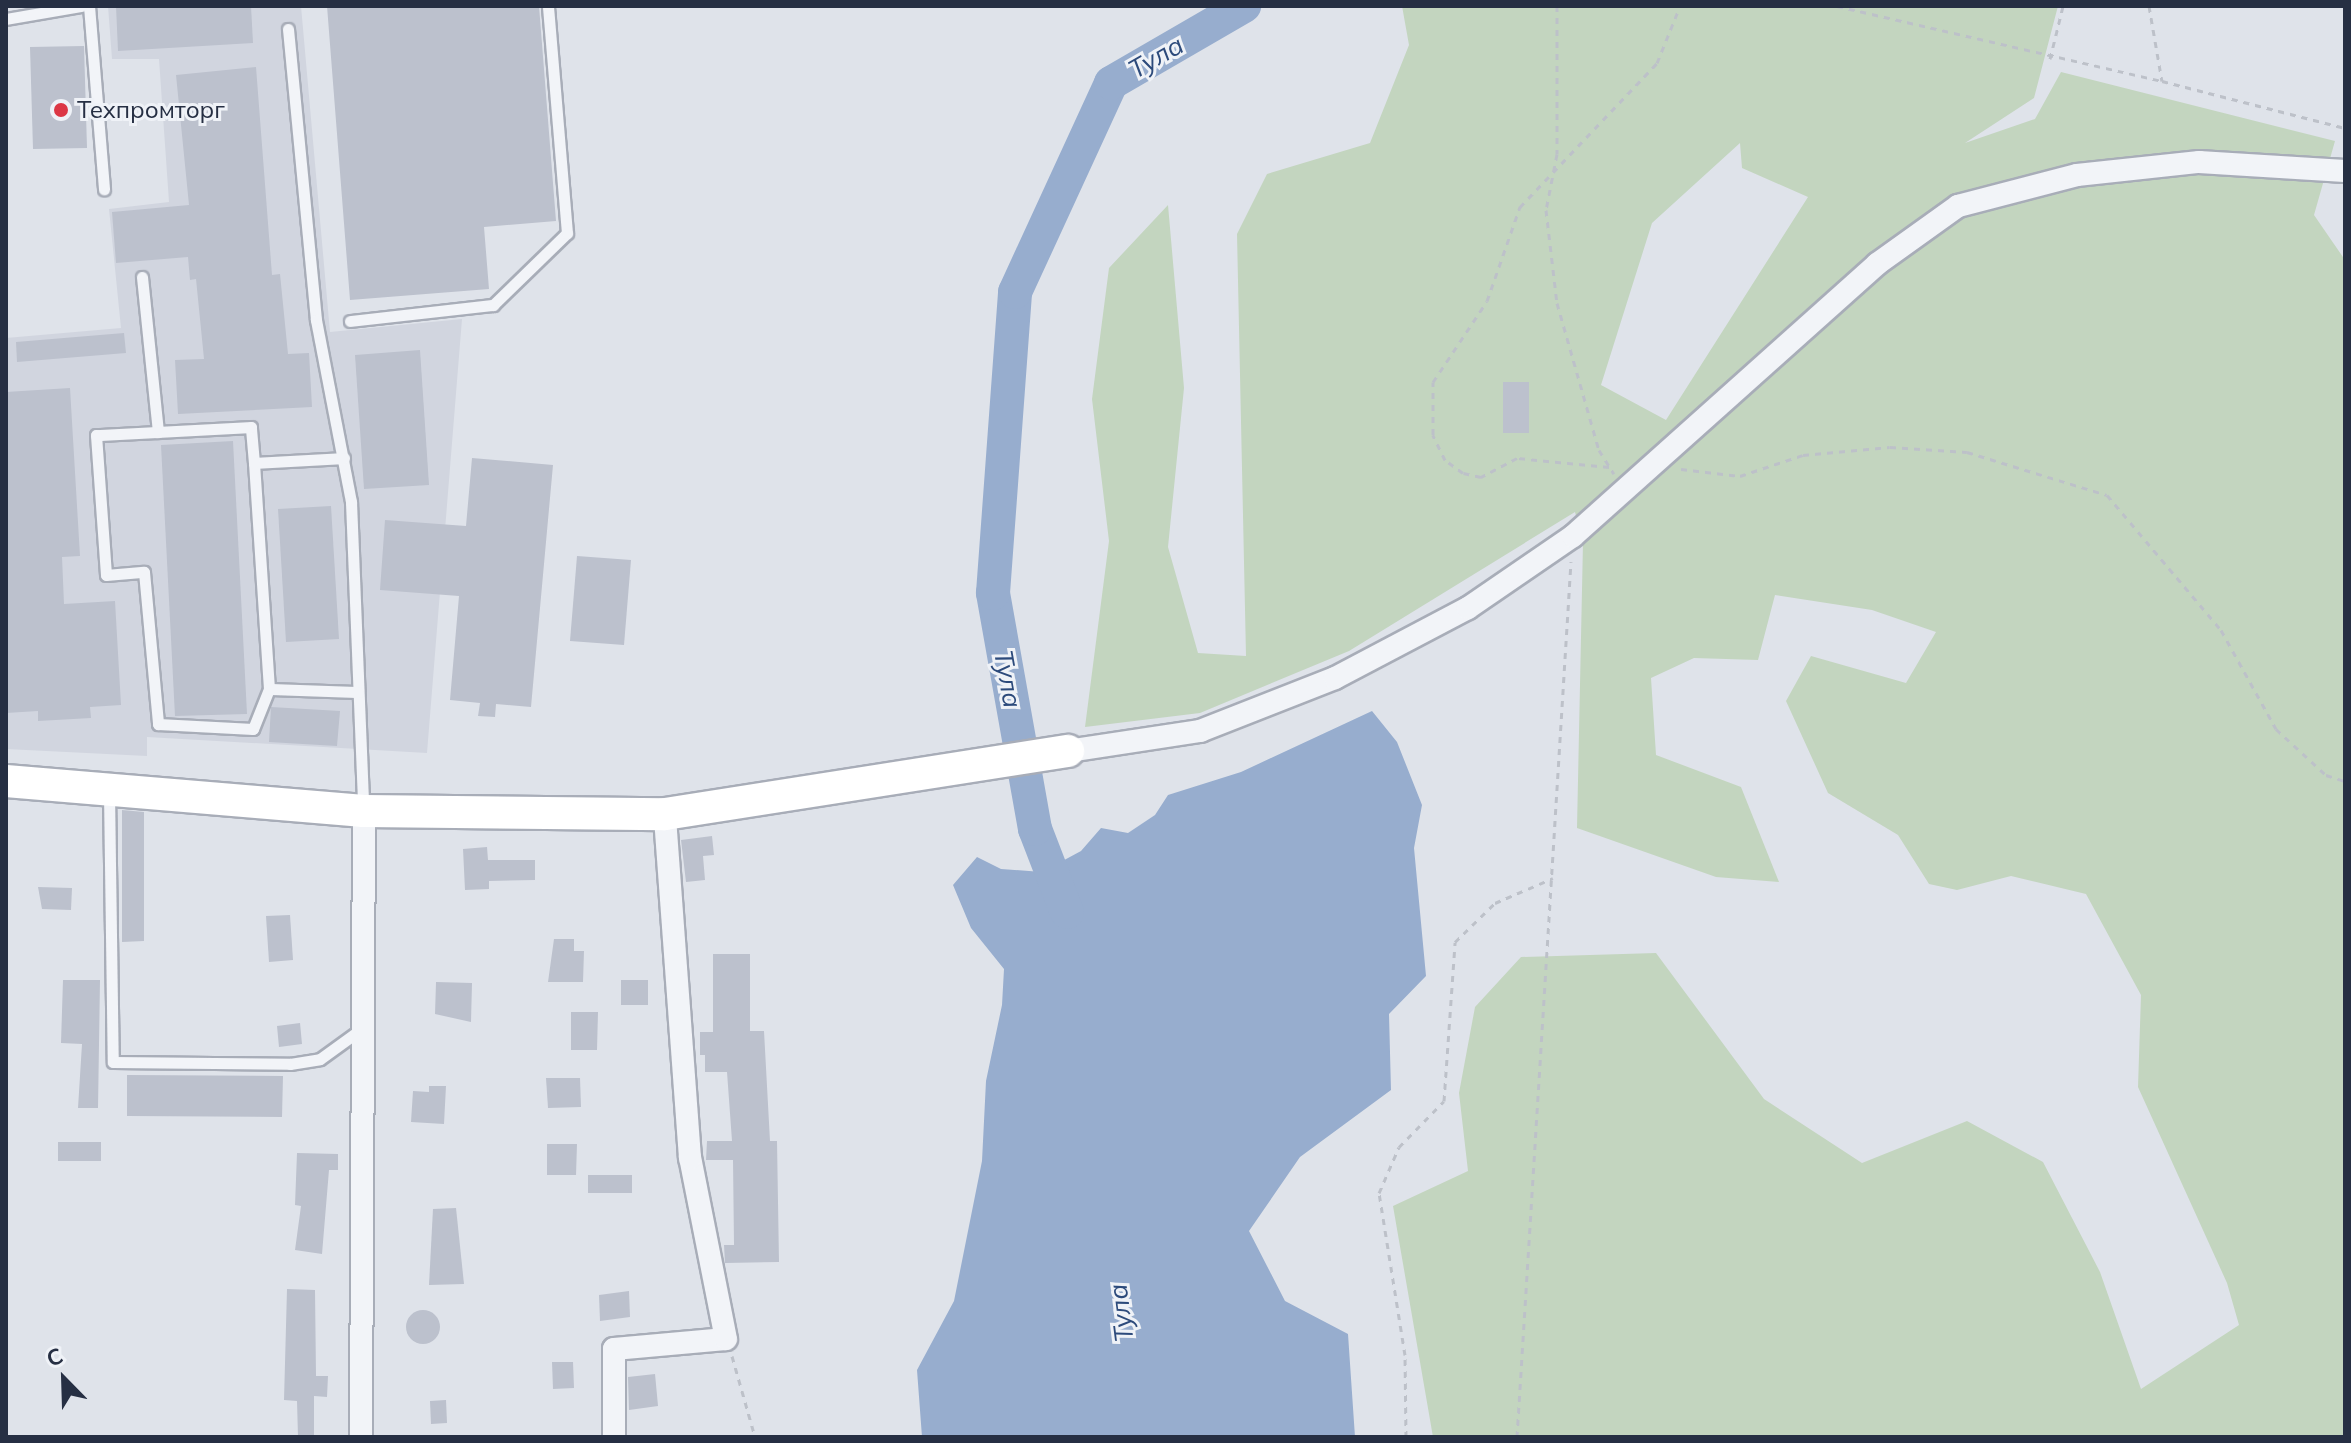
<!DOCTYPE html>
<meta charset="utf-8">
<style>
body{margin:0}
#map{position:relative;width:2351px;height:1443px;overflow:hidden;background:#dfe3ea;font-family:Mulish,sans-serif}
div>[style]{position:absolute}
.built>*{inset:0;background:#d1d5df}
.green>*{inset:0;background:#c3d5bf}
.water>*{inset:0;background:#97adce}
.river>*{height:34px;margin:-17px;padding:0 17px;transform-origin:17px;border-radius:17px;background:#97adce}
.building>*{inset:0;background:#bcc1cd}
.round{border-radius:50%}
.path>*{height:3px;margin-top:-1.5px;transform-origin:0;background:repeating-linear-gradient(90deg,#bdc1c9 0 6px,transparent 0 12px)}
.roads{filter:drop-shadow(2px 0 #a8adb8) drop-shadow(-2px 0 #a8adb8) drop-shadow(0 2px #a8adb8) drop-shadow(0 -2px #a8adb8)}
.lane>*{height:11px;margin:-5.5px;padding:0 5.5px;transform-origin:5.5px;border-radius:5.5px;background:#f2f4f8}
.street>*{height:22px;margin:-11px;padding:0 11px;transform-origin:11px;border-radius:11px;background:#f2f4f8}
.secondary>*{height:32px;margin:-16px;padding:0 16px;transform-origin:16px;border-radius:16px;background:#fff}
.dots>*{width:22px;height:22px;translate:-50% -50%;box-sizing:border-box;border:4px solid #eff2f7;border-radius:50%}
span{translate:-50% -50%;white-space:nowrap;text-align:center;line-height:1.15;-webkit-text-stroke:6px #eff2f7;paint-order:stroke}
.poi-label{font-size:24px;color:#262f43}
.left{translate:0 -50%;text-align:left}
.water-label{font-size:26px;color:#2c4a7b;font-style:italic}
.frame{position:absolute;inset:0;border:8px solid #262f43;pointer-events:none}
.north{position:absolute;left:24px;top:1339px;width:80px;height:80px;-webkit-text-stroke:6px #eff2f7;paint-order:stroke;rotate:337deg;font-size:22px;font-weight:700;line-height:32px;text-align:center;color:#262f43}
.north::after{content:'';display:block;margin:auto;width:28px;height:36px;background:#262f43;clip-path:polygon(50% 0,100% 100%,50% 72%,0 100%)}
</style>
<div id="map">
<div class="built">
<i style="clip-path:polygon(108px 6px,301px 6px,330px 332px,462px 319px,427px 753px,147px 737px,147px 756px,6px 749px,6px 338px,121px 328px,109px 209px,169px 202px,159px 59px,112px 59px)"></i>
</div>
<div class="green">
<i style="clip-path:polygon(evenodd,1402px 6px,2058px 6px,2034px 98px,1965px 143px,2035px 119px,2061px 72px,2335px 141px,2314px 215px,2345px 260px,2345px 1437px,1433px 1437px,1393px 1206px,1468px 1171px,1459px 1093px,1475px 1007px,1521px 957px,1656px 953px,1764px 1099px,1862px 1163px,1967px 1121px,2043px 1162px,2100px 1272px,2141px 1389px,2239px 1325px,2227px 1283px,2138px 1087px,2141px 995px,2086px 894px,2011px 876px,1957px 890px,1929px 884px,1898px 835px,1828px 793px,1786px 701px,1811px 656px,1906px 683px,1936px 632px,1872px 610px,1775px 595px,1758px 660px,1694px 658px,1651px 678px,1656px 755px,1741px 787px,1779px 882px,1716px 877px,1577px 828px,1583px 542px,1575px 512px,1349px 651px,1200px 713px,1085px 727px,1109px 541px,1092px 399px,1109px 268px,1168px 205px,1184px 388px,1168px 547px,1198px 653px,1246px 656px,1237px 234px,1267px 174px,1370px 143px,1409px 45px,1402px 6px,1740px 143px,1742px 168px,1808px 197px,1666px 420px,1601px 385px,1652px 223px,1740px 143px)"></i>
</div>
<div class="water">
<i style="clip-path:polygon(1372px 711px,1397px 742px,1422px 805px,1414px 848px,1426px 976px,1389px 1014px,1391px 1090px,1300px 1157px,1249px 1231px,1285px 1301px,1348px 1334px,1355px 1437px,922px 1437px,917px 1370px,954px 1301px,982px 1161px,986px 1081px,1002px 1005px,1004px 969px,971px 928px,953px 885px,977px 857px,1001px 869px,1042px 872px,1081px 851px,1101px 828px,1128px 833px,1155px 815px,1168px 795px,1241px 772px)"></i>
</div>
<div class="river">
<i style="left:1067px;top:912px;width:89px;rotate:-111.1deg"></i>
<i style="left:1035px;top:829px;width:240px;rotate:-100.1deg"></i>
<i style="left:993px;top:593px;width:302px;rotate:-85.8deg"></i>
<i style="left:1015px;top:292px;width:230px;rotate:-65.3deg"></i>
<i style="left:1111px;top:83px;width:154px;rotate:-30.1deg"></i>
</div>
<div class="building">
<i style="clip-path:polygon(116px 6px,251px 6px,253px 43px,118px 51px)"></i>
<i style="clip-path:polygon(327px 6px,539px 6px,556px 221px,484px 227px,489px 289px,350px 300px)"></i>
<i style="clip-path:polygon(84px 46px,87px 148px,33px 149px,30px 47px)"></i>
<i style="clip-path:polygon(256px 67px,272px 275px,280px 274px,288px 354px,309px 353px,312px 407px,178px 414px,175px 360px,204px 359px,196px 279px,190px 280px,188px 257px,116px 263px,112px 212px,189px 205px,176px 75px)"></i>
<i style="clip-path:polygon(124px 333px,126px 353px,17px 362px,16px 342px)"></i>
<i style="clip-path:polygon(420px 350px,429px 485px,364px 489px,355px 355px)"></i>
<i style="clip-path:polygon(1503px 382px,1529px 382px,1529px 433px,1503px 433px)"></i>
<i style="clip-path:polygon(70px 388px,80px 556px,62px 557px,64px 604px,115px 601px,121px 705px,90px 707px,91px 718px,38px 721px,38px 711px,6px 713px,6px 392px)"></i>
<i style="clip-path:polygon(233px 441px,247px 714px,175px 716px,161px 445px)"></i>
<i style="clip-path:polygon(472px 458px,553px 465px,531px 707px,496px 704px,495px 717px,478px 716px,480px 703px,450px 700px,459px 596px,380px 590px,385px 520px,466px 526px)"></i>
<i style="clip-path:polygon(331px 506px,339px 639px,286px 642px,278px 509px)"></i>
<i style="clip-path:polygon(577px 556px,631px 560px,624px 645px,570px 641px)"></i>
<i style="clip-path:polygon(271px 707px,340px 711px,337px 746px,269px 742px)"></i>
<i style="clip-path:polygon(122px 810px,144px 812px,144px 941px,122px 942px)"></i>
<i style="clip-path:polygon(712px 836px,714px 855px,703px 856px,705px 880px,686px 882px,681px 840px)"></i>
<i style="clip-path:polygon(487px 847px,488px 860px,535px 860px,535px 880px,489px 881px,489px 889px,465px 890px,463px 849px)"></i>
<i style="clip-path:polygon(38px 887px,72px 888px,71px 910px,42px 909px)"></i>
<i style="clip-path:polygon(290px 915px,293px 960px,269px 962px,266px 916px)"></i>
<i style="clip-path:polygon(554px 939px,574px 939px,574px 951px,584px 951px,583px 982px,548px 982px)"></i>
<i style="clip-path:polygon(713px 954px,750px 954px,750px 1031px,764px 1031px,770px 1141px,777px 1141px,779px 1262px,725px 1263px,724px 1245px,734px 1245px,733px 1160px,706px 1160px,707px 1141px,732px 1141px,727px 1072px,705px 1072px,705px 1055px,700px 1055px,700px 1032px,713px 1032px)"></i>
<i style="clip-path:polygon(63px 980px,100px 980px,98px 1108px,78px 1108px,82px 1044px,61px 1043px)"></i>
<i style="clip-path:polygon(621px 980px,648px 980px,648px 1005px,621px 1005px)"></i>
<i style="clip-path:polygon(436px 982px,472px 983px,471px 1022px,435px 1014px)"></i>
<i style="clip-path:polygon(571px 1012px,598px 1012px,597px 1050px,571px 1050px)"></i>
<i style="clip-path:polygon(300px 1023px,302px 1044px,279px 1047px,277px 1026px)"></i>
<i style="clip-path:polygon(127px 1075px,283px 1076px,282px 1117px,127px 1116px)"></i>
<i style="clip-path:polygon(546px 1078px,580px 1078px,581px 1107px,548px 1108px)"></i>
<i style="clip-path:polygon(429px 1086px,446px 1086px,444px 1124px,411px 1122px,413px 1091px,429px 1092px)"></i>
<i style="clip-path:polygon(58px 1142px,101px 1142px,101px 1161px,58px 1161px)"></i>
<i style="clip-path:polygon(547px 1144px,577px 1144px,576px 1175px,547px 1175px)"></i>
<i style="clip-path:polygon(297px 1153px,338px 1154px,338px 1170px,329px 1170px,322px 1254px,295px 1250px,301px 1206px,295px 1205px)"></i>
<i style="clip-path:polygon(588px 1175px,632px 1175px,632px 1193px,588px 1193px)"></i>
<i style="clip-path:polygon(456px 1208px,464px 1284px,429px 1285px,433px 1209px)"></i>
<i style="clip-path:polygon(287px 1289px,315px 1290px,316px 1376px,328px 1376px,327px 1397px,314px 1396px,314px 1437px,298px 1437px,297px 1401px,284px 1400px)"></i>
<i style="clip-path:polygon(629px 1291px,630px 1317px,600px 1321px,599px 1295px)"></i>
<i class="round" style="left:406px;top:1310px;width:34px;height:34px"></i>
<i style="clip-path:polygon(552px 1362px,573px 1362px,574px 1388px,553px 1389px)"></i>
<i style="clip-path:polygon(655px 1374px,658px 1406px,629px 1410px,628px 1377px)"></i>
<i style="clip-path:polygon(446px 1400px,447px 1423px,431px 1424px,430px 1401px)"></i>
</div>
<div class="path">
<i style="left:1557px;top:6px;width:148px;rotate:90deg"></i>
<i style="left:1557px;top:154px;width:57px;rotate:101.1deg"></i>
<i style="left:1546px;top:210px;width:94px;rotate:83.3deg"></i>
<i style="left:1557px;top:303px;width:153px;rotate:74.1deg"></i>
<i style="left:1599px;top:450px;width:28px;rotate:58deg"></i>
<i style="left:1837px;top:6px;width:334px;rotate:13deg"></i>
<i style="left:2149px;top:6px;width:76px;rotate:80.2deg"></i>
<i style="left:2162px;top:81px;width:189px;rotate:14.4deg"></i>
<i style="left:2050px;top:59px;width:55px;rotate:-76.2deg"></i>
<i style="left:1609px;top:467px;width:92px;rotate:-174.4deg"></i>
<i style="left:1517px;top:458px;width:41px;rotate:152.2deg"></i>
<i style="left:1481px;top:477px;width:18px;rotate:-167deg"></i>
<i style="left:1463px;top:473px;width:22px;rotate:-144deg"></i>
<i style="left:1445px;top:460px;width:28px;rotate:-116deg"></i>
<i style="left:1433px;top:435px;width:53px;rotate:-90deg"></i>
<i style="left:1433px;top:382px;width:97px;rotate:-56.3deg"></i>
<i style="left:1487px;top:301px;width:100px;rotate:-70.7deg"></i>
<i style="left:1520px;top:207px;width:199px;rotate:-46.4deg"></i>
<i style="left:1657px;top:63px;width:61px;rotate:-68deg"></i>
<i style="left:1681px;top:469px;width:59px;rotate:6.8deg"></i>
<i style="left:1740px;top:476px;width:66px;rotate:-18.4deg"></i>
<i style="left:1803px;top:455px;width:87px;rotate:-5.3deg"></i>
<i style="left:1890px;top:447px;width:77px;rotate:3.7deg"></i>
<i style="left:1967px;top:452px;width:146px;rotate:17.1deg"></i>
<i style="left:2107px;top:495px;width:177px;rotate:49.8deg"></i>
<i style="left:2221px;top:630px;width:113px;rotate:60.9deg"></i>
<i style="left:2276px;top:729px;width:68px;rotate:42.6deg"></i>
<i style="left:2326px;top:775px;width:20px;rotate:18deg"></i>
<i style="left:732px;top:1356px;width:84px;rotate:74.1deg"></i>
<i style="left:1406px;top:1437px;width:82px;rotate:-90.7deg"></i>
<i style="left:1405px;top:1355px;width:164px;rotate:-99.1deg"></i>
<i style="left:1379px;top:1193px;width:50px;rotate:-66.5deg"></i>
<i style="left:1399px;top:1147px;width:64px;rotate:-45.6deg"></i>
<i style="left:1444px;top:1101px;width:159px;rotate:-86deg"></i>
<i style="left:1455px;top:942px;width:56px;rotate:-44.3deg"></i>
<i style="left:1495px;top:903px;width:63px;rotate:-23.3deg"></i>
<i style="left:1517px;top:1437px;width:877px;rotate:-86.47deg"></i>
</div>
<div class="roads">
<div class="lane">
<i style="left:89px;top:6px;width:184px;rotate:85.3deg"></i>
<i style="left:6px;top:19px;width:76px;rotate:-9.8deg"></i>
<i style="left:288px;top:29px;width:292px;rotate:84.5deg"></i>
<i style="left:316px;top:320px;width:185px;rotate:79.1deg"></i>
<i style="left:351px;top:502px;width:304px;rotate:87.7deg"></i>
<i style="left:142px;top:277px;width:156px;rotate:84.1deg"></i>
<i style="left:350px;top:321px;width:144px;rotate:-6.4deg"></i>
<i style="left:493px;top:305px;width:103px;rotate:-44.2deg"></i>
<i style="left:567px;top:233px;width:228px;rotate:-94.8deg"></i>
<i style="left:344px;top:458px;width:90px;rotate:176.8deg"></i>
<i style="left:254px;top:463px;width:226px;rotate:86.2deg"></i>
<i style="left:269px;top:689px;width:89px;rotate:1.9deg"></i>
<i style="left:254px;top:463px;width:36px;rotate:-95deg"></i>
<i style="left:251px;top:427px;width:155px;rotate:177deg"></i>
<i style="left:96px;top:435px;width:140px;rotate:85.9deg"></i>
<i style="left:106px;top:575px;width:38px;rotate:-5deg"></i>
<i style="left:144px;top:572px;width:153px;rotate:84.7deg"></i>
<i style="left:158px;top:724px;width:95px;rotate:3deg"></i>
<i style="left:253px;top:729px;width:43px;rotate:-68.2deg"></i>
<i style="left:109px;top:792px;width:270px;rotate:89.2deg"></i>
<i style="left:113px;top:1062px;width:177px;rotate:0.6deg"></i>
<i style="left:290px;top:1064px;width:30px;rotate:-9deg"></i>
<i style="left:320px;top:1059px;width:49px;rotate:-35.9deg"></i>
</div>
<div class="street">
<i style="left:1068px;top:751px;width:134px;rotate:-8.6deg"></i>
<i style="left:1200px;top:731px;width:145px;rotate:-21.4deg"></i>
<i style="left:1335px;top:678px;width:150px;rotate:-27.8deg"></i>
<i style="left:1468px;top:608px;width:127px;rotate:-34.4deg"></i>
<i style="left:1573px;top:536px;width:408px;rotate:-41.8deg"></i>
<i style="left:1877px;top:264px;width:100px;rotate:-35.6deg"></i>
<i style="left:1958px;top:206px;width:123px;rotate:-14.6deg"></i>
<i style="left:2077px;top:175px;width:123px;rotate:-6.1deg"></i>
<i style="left:2199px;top:162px;width:146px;rotate:3.5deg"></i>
<i style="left:361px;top:1437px;width:626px;rotate:-89.73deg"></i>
<i style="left:614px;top:1437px;width:88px;rotate:-90deg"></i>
<i style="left:614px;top:1349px;width:112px;rotate:-5.1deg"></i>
<i style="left:726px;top:1339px;width:185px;rotate:-101.2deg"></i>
<i style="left:690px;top:1158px;width:345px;rotate:-94.2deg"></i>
</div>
<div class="secondary">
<i style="left:6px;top:781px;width:359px;rotate:4.8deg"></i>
<i style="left:364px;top:811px;width:301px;rotate:0.6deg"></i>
<i style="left:665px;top:814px;width:408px;rotate:-8.9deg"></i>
</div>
</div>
<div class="dots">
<i style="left:61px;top:110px;background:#dc3745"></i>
</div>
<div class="poi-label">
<span class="left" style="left:77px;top:110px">Техпромторг</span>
</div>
<div class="water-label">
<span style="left:1156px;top:57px;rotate:-30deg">Тула</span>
<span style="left:1008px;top:679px;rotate:80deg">Тула</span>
<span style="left:1121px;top:1313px;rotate:-97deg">Тула</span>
</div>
<div class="frame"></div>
<div class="north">С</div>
</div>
